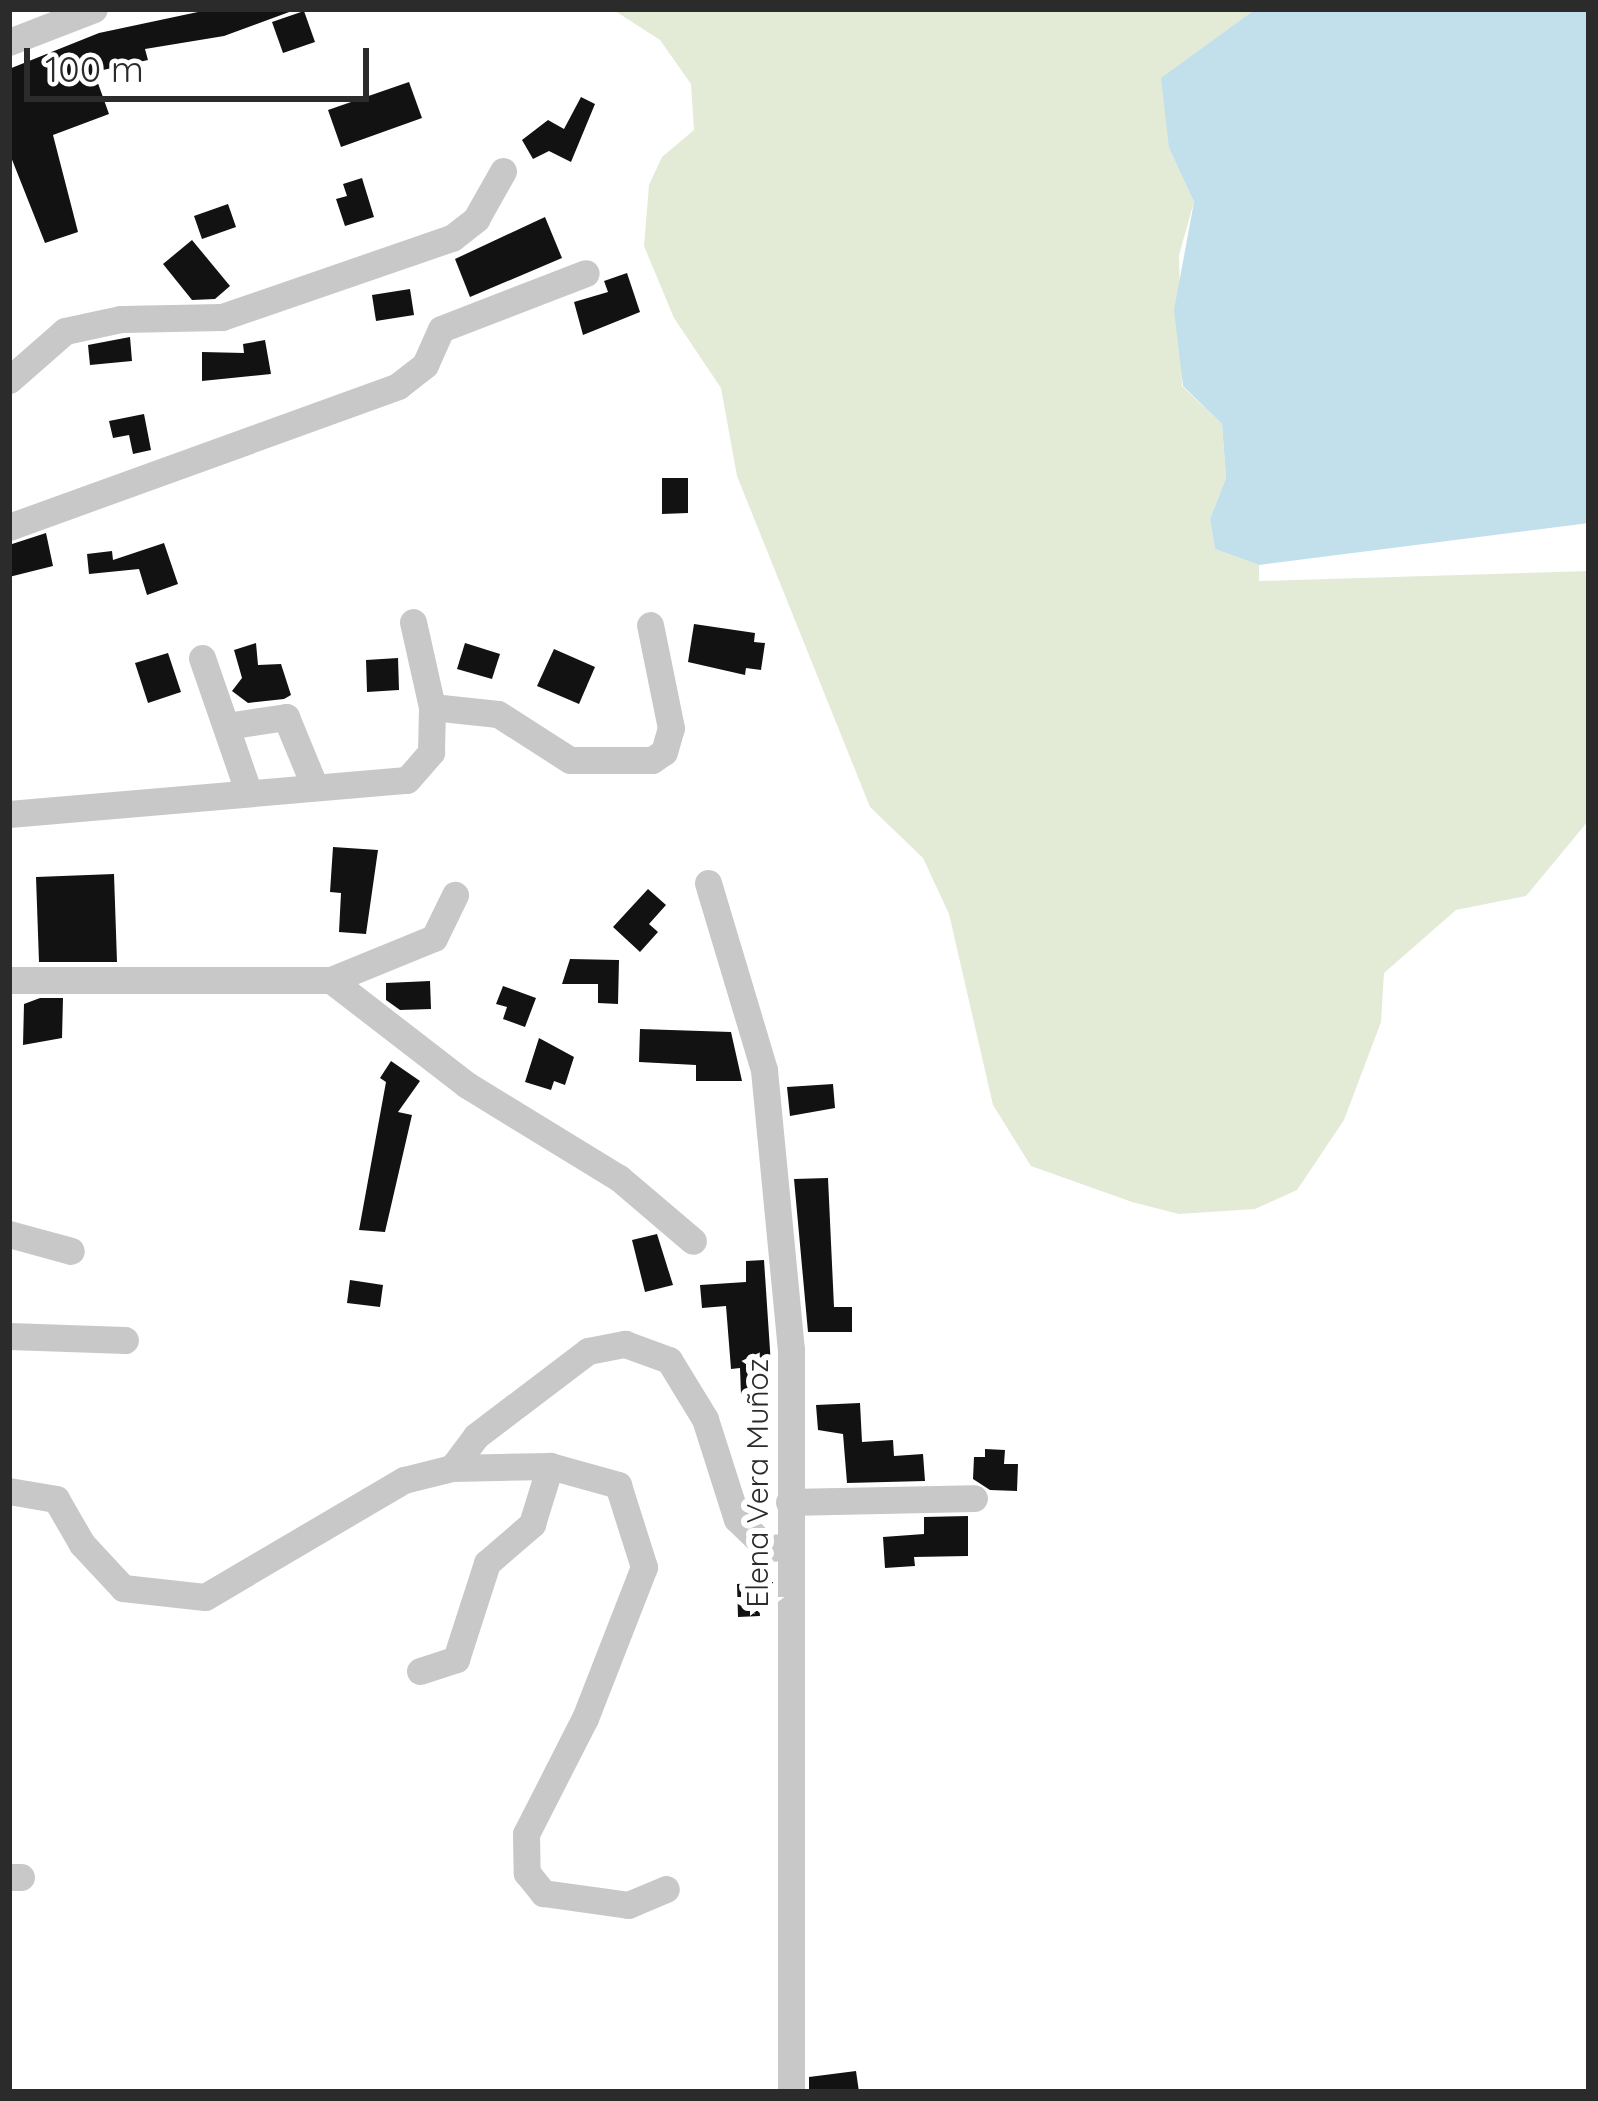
<!DOCTYPE html>
<meta charset="utf-8">
<style>
body{margin:0}
#map{position:relative;width:1598px;height:2101px;overflow:hidden;background:#fff;font-family:Quicksand,sans-serif}
div>[style]{position:absolute}
.green>*{inset:0;background:#e3ebd7}
.water>*{inset:0;background:#c2dfec}
.building>*{inset:0;background:#121212}
.minor>*{height:27px;margin:-13.5px;padding:0 13.5px;transform-origin:13.5px;border-radius:13.5px;background:#c8c8c8}
span{translate:-50% -50%;white-space:nowrap;text-align:center;line-height:1.15;-webkit-text-stroke:12px #fff;paint-order:stroke}
.street-label{font-size:30px;color:#2b2b2b}
.frame{position:absolute;inset:0;border:12px solid #2b2b2b;pointer-events:none}
.scale{position:absolute;left:24px;top:48px;width:345px;height:54px;box-sizing:border-box;border:6px solid #2b2b2b;border-top:0;padding-left:15px;font-size:36px;line-height:42px;white-space:nowrap;color:#2b2b2b;-webkit-text-stroke:9px #fff;paint-order:stroke}
</style>
<div id="map">
<div class="green">
<i style="clip-path:polygon(612px 9px,1256px 9px,1217px 41px,1169px 148px,1194px 202px,1179px 255px,1182px 386px,1222px 424px,1226px 478px,1210px 519px,1215px 549px,1259px 565px,1259px 581px,1589px 571px,1589px 820px,1526px 896px,1456px 910px,1384px 973px,1381px 1022px,1344px 1120px,1297px 1190px,1255px 1209px,1179px 1214px,1132px 1202px,1031px 1166px,993px 1105px,949px 914px,923px 858px,870px 807px,737px 476px,721px 388px,674px 318px,644px 246px,649px 185px,662px 157px,694px 130px,691px 84px,660px 40px)"></i>
</div>
<div class="water">
<i style="clip-path:polygon(1256px 9px,1589px 9px,1589px 523px,1259px 565px,1215px 549px,1210px 519px,1226px 478px,1222px 424px,1183px 386px,1174px 310px,1194px 202px,1169px 148px,1161px 78px)"></i>
</div>
<div class="building">
<i style="clip-path:polygon(212px 9px,292px 11px,224px 36px,145px 49px,148px 60px,94px 72px,109px 114px,53px 135px,78px 232px,45px 243px,9px 152px,9px 69px,99px 33px)"></i>
<i style="clip-path:polygon(304px 11px,315px 42px,283px 53px,272px 22px)"></i>
<i style="clip-path:polygon(409px 82px,422px 118px,341px 147px,328px 110px)"></i>
<i style="clip-path:polygon(581px 97px,595px 104px,571px 162px,549px 151px,533px 159px,522px 140px,548px 120px,564px 129px)"></i>
<i style="clip-path:polygon(362px 178px,374px 217px,345px 226px,336px 199px,347px 196px,343px 184px)"></i>
<i style="clip-path:polygon(228px 204px,236px 227px,202px 239px,194px 216px)"></i>
<i style="clip-path:polygon(545px 217px,562px 258px,470px 297px,455px 259px)"></i>
<i style="clip-path:polygon(192px 240px,230px 286px,215px 299px,192px 300px,163px 264px)"></i>
<i style="clip-path:polygon(627px 273px,640px 312px,583px 335px,574px 302px,608px 292px,604px 281px)"></i>
<i style="clip-path:polygon(410px 289px,414px 315px,376px 321px,372px 295px)"></i>
<i style="clip-path:polygon(130px 337px,132px 361px,90px 365px,88px 345px)"></i>
<i style="clip-path:polygon(265px 340px,271px 374px,202px 381px,202px 352px,244px 353px,243px 344px)"></i>
<i style="clip-path:polygon(144px 414px,151px 450px,133px 454px,129px 435px,113px 438px,109px 421px)"></i>
<i style="clip-path:polygon(662px 478px,688px 478px,688px 513px,662px 514px)"></i>
<i style="clip-path:polygon(46px 533px,53px 566px,9px 577px,9px 545px)"></i>
<i style="clip-path:polygon(164px 543px,178px 584px,147px 595px,139px 569px,89px 574px,87px 554px,112px 551px,113px 560px)"></i>
<i style="clip-path:polygon(694px 624px,755px 633px,754px 642px,765px 643px,761px 670px,746px 668px,745px 675px,688px 662px)"></i>
<i style="clip-path:polygon(256px 643px,258px 665px,281px 664px,291px 695px,284px 699px,248px 703px,232px 691px,242px 678px,234px 650px)"></i>
<i style="clip-path:polygon(465px 643px,500px 654px,492px 679px,457px 669px)"></i>
<i style="clip-path:polygon(554px 649px,595px 667px,579px 704px,537px 686px)"></i>
<i style="clip-path:polygon(168px 653px,181px 692px,148px 703px,135px 663px)"></i>
<i style="clip-path:polygon(398px 658px,399px 690px,367px 692px,366px 660px)"></i>
<i style="clip-path:polygon(333px 847px,378px 850px,366px 934px,339px 932px,341px 893px,330px 892px)"></i>
<i style="clip-path:polygon(114px 874px,117px 962px,39px 962px,36px 877px)"></i>
<i style="clip-path:polygon(648px 889px,666px 905px,649px 924px,658px 932px,640px 952px,613px 927px)"></i>
<i style="clip-path:polygon(570px 959px,619px 960px,618px 1004px,598px 1003px,598px 984px,562px 984px)"></i>
<i style="clip-path:polygon(430px 981px,431px 1009px,400px 1010px,386px 1000px,386px 983px)"></i>
<i style="clip-path:polygon(503px 986px,536px 998px,525px 1027px,503px 1019px,507px 1007px,496px 1004px)"></i>
<i style="clip-path:polygon(40px 998px,63px 998px,62px 1038px,23px 1045px,24px 1004px)"></i>
<i style="clip-path:polygon(640px 1029px,731px 1032px,742px 1081px,696px 1081px,696px 1065px,639px 1062px)"></i>
<i style="clip-path:polygon(539px 1038px,574px 1057px,565px 1085px,554px 1081px,551px 1090px,525px 1082px)"></i>
<i style="clip-path:polygon(391px 1061px,420px 1081px,398px 1112px,412px 1115px,385px 1232px,359px 1230px,386px 1082px,380px 1078px)"></i>
<i style="clip-path:polygon(833px 1084px,835px 1108px,790px 1116px,787px 1087px)"></i>
<i style="clip-path:polygon(828px 1178px,834px 1307px,852px 1307px,852px 1332px,808px 1332px,794px 1179px)"></i>
<i style="clip-path:polygon(657px 1234px,673px 1285px,645px 1292px,632px 1240px)"></i>
<i style="clip-path:polygon(764px 1260px,771px 1365px,762px 1366px,764px 1393px,741px 1395px,740px 1368px,731px 1369px,726px 1306px,702px 1308px,700px 1285px,746px 1282px,746px 1261px)"></i>
<i style="clip-path:polygon(350px 1280px,383px 1285px,380px 1307px,347px 1303px)"></i>
<i style="clip-path:polygon(860px 1403px,862px 1442px,893px 1440px,894px 1456px,923px 1454px,925px 1481px,847px 1483px,843px 1434px,818px 1430px,816px 1405px)"></i>
<i style="clip-path:polygon(985px 1449px,1005px 1450px,1004px 1464px,1018px 1464px,1017px 1491px,990px 1490px,973px 1479px,974px 1457px,985px 1457px)"></i>
<i style="clip-path:polygon(968px 1516px,968px 1556px,914px 1557px,915px 1566px,885px 1568px,883px 1537px,924px 1534px,924px 1517px)"></i>
<i style="clip-path:polygon(773px 1582px,773px 1601px,759px 1602px,760px 1616px,738px 1617px,737px 1584px)"></i>
<i style="clip-path:polygon(856px 2071px,859px 2092px,809px 2092px,809px 2077px)"></i>
</div>
<div class="minor">
<i style="left:9px;top:42px;width:91px;rotate:-21.2deg"></i>
<i style="left:9px;top:380px;width:74px;rotate:-41.2deg"></i>
<i style="left:65px;top:331px;width:57px;rotate:-12.1deg"></i>
<i style="left:121px;top:319px;width:101px;rotate:-1.1deg"></i>
<i style="left:222px;top:317px;width:243px;rotate:-19deg"></i>
<i style="left:452px;top:238px;width:31px;rotate:-38deg"></i>
<i style="left:476px;top:219px;width:55px;rotate:-60.6deg"></i>
<i style="left:9px;top:527px;width:414px;rotate:-19.9deg"></i>
<i style="left:398px;top:386px;width:34px;rotate:-38deg"></i>
<i style="left:425px;top:365px;width:39px;rotate:-66deg"></i>
<i style="left:441px;top:329px;width:155px;rotate:-21.1deg"></i>
<i style="left:202px;top:658px;width:141px;rotate:70.9deg"></i>
<i style="left:432px;top:707px;width:66px;rotate:6.1deg"></i>
<i style="left:498px;top:714px;width:85px;rotate:32.6deg"></i>
<i style="left:570px;top:760px;width:82px"></i>
<i style="left:652px;top:760px;width:14px;rotate:-34deg"></i>
<i style="left:664px;top:752px;width:25px;rotate:-74deg"></i>
<i style="left:671px;top:728px;width:105px;rotate:-101.5deg"></i>
<i style="left:226px;top:726px;width:61px;rotate:-8.5deg"></i>
<i style="left:286px;top:717px;width:74px;rotate:67.6deg"></i>
<i style="left:9px;top:814px;width:399px;rotate:-4.9deg"></i>
<i style="left:407px;top:780px;width:37px;rotate:-49deg"></i>
<i style="left:431px;top:752px;width:45px;rotate:-88.7deg"></i>
<i style="left:432px;top:707px;width:87px;rotate:-102.6deg"></i>
<i style="left:708px;top:883px;width:195px;rotate:73.3deg"></i>
<i style="left:764px;top:1070px;width:280px;rotate:84.5deg"></i>
<i style="left:791px;top:1349px;width:743px;rotate:90deg"></i>
<i style="left:9px;top:980px;width:322px"></i>
<i style="left:331px;top:980px;width:172px;rotate:37.7deg"></i>
<i style="left:467px;top:1085px;width:178px;rotate:31.5deg"></i>
<i style="left:619px;top:1178px;width:97px;rotate:40.4deg"></i>
<i style="left:331px;top:980px;width:111px;rotate:-22.2deg"></i>
<i style="left:434px;top:938px;width:48px;rotate:-64deg"></i>
<i style="left:9px;top:1234px;width:64px;rotate:15.3deg"></i>
<i style="left:9px;top:1336px;width:116px;rotate:2deg"></i>
<i style="left:452px;top:1468px;width:98px;rotate:-1.2deg"></i>
<i style="left:550px;top:1466px;width:71px;rotate:15.6deg"></i>
<i style="left:618px;top:1485px;width:86px;rotate:72.4deg"></i>
<i style="left:644px;top:1567px;width:162px;rotate:111.3deg"></i>
<i style="left:585px;top:1718px;width:130px;rotate:117deg"></i>
<i style="left:526px;top:1834px;width:39px;rotate:89deg"></i>
<i style="left:527px;top:1873px;width:26px;rotate:51deg"></i>
<i style="left:543px;top:1893px;width:86px;rotate:8deg"></i>
<i style="left:628px;top:1905px;width:41px;rotate:-22.8deg"></i>
<i style="left:9px;top:1491px;width:48px;rotate:9.7deg"></i>
<i style="left:56px;top:1499px;width:52px;rotate:60deg"></i>
<i style="left:82px;top:1544px;width:60px;rotate:47deg"></i>
<i style="left:123px;top:1588px;width:82px;rotate:6.3deg"></i>
<i style="left:205px;top:1597px;width:231px;rotate:-30.5deg"></i>
<i style="left:404px;top:1480px;width:49px;rotate:-14deg"></i>
<i style="left:452px;top:1468px;width:40px;rotate:-53deg"></i>
<i style="left:476px;top:1436px;width:141px;rotate:-37.2deg"></i>
<i style="left:588px;top:1351px;width:38px;rotate:-11deg"></i>
<i style="left:625px;top:1344px;width:47px;rotate:20deg"></i>
<i style="left:669px;top:1360px;width:69px;rotate:58.6deg"></i>
<i style="left:705px;top:1419px;width:105px;rotate:72.3deg"></i>
<i style="left:737px;top:1519px;width:42px;rotate:44deg"></i>
<i style="left:767px;top:1548px;width:21px;rotate:-3deg"></i>
<i style="left:789px;top:1502px;width:185px;rotate:-1.2deg"></i>
<i style="left:420px;top:1671px;width:38px;rotate:-18deg"></i>
<i style="left:456px;top:1659px;width:101px;rotate:-72.1deg"></i>
<i style="left:487px;top:1563px;width:60px;rotate:-40.9deg"></i>
<i style="left:532px;top:1524px;width:61px;rotate:-72.8deg"></i>
<i style="left:9px;top:1877px;width:12px"></i>
</div>
<div class="street-label">
<span style="left:757px;top:1483px;rotate:-90deg">Elena Vera Muñoz</span>
</div>
<div class="frame"></div>
<div class="scale">100 m</div>
</div>
